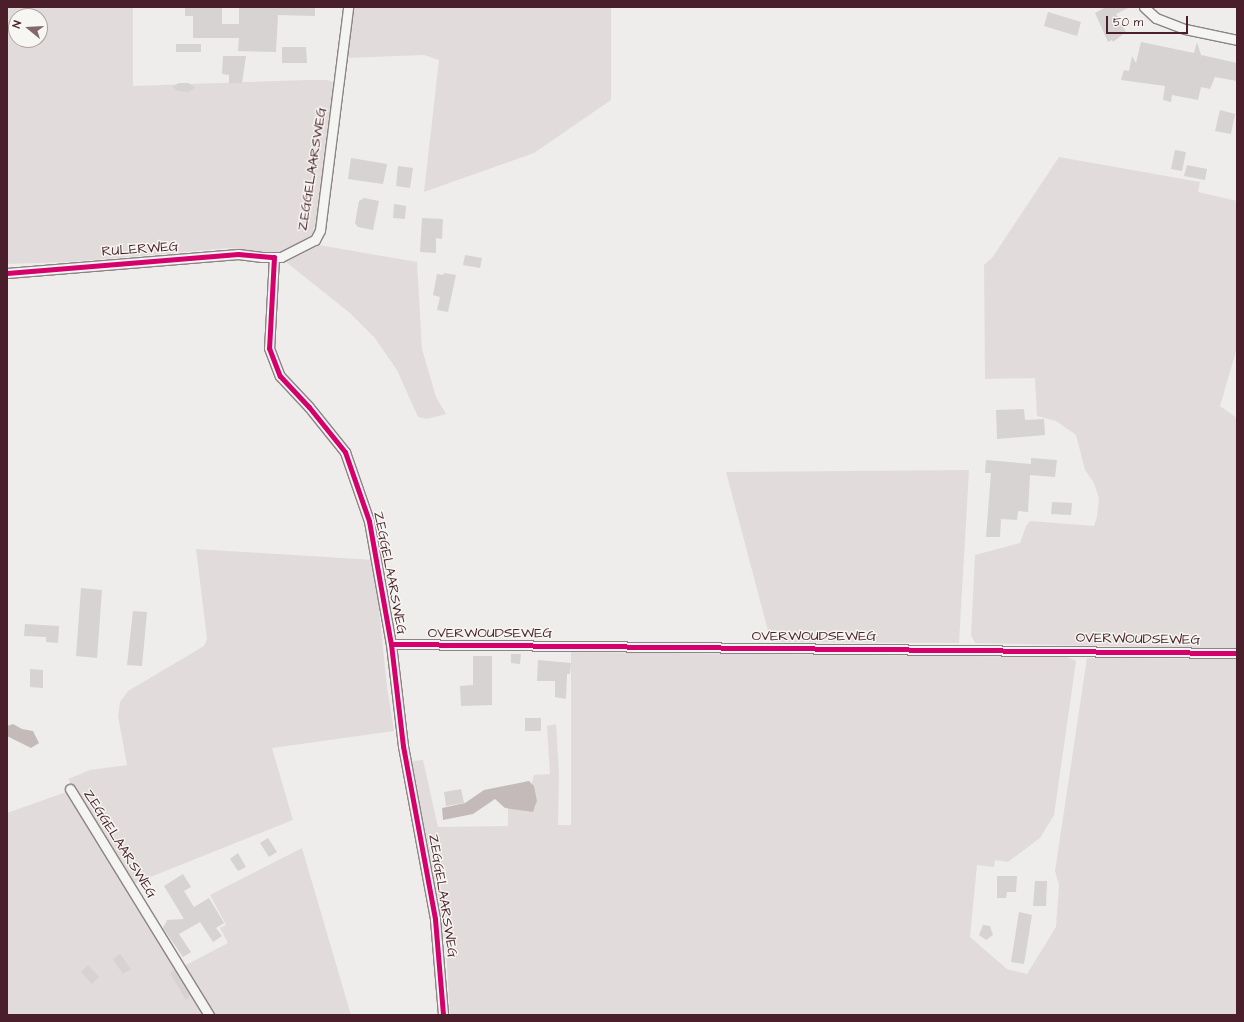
<!DOCTYPE html>
<style>
body{margin:0}
#map{position:relative;width:1244px;height:1022px;overflow:hidden;background:#eeedeb;font-family:"Architects Daughter",sans-serif}
div>[style]{position:absolute}
.green>*{inset:0;background:#e1dcdb}
.water>*{inset:0;background:#c5baba}
.building>*{inset:0;background:#d6d3d2}
.roads{filter:drop-shadow(1px 0 #8c8385) drop-shadow(-1px 0 #8c8385) drop-shadow(0 1px #8c8385) drop-shadow(0 -1px #8c8385)}
.minor>*{height:9px;margin:-4.5px;padding:0 4.5px;transform-origin:4.5px;border-radius:4.5px;background:#f4f4f2}
.cycleway>*{height:5px;margin:-2.5px;padding:0 2.5px;transform-origin:2.5px;border-radius:2.5px;background:#d6006c}
span{translate:-50% -50%;white-space:nowrap;text-align:center;line-height:1.15;-webkit-text-stroke:3px #f6f6f2;paint-order:stroke}
.street-label{font-size:14px;color:#4a1f2b}
.frame{position:absolute;inset:0;border:8px solid #4a1f2b;pointer-events:none}
.north{position:absolute;left:8px;top:8px;width:40px;height:40px;box-sizing:border-box;background:#f6f6f2;border:1px solid #b1a0a2;border-radius:50%;rotate:288deg;font-size:11px;font-weight:700;line-height:16px;text-align:center;color:#4a1f2b}
.north::after{content:'';display:block;margin:auto;width:14px;height:18px;background:#83676e;clip-path:polygon(50% 0,100% 100%,50% 72%,0 100%)}
.scale{position:absolute;left:1106px;top:16px;width:82px;height:18px;box-sizing:border-box;border:2px solid #4a1f2b;border-top:0;padding-left:5px;font-size:12px;line-height:14px;white-space:nowrap;color:#4a1f2b;-webkit-text-stroke:3px #f6f6f2;paint-order:stroke}
</style>
<div id="map">
<div class="green">
<i style="clip-path:polygon(evenodd,7px 7px,133px 7px,133px 86px,307px 80px,328px 80px,336px 84px,317px 230px,312px 238px,284px 252px,274px 253px,230px 248px,70px 262px,7px 264px,7px 7px,16px 16px,40px 16px,40px 40px,16px 40px,16px 16px)"></i>
<i style="clip-path:polygon(352px 7px,611px 7px,611px 100px,534px 153px,424px 192px,439px 60px,424px 55px,347px 58px)"></i>
<i style="clip-path:polygon(1059px 157px,1200px 182px,1198px 192px,1237px 201px,1237px 348px,1220px 406px,1237px 418px,1237px 649px,975px 643px,971px 635px,975px 555px,1020px 543px,1026px 526px,1030px 521px,1094px 526px,1097px 517px,1099px 498px,1094px 483px,1085px 470px,1076px 435px,1056px 421px,1037px 416px,1035px 378px,985px 379px,984px 265px,992px 258px)"></i>
<i style="clip-path:polygon(319px 245px,417px 262px,422px 349px,436px 397px,446px 414px,427px 419px,418px 417px,397px 370px,374px 337px,350px 313px,286px 262px)"></i>
<i style="clip-path:polygon(969px 470px,959px 643px,771px 642px,726px 472px)"></i>
<i style="clip-path:polygon(196px 549px,374px 560px,387px 687px,394px 731px,272px 748px,293px 820px,133px 884px,68px 779px,90px 770px,127px 765px,118px 716px,120px 702px,128px 691px,204px 646px,207px 639px)"></i>
<i style="clip-path:polygon(571px 652px,1067px 657px,1076px 661px,1054px 815px,1040px 838px,1008px 862px,995px 860px,994px 867px,977px 865px,970px 937px,1007px 969px,1027px 974px,1056px 927px,1059px 885px,1055px 871px,1087px 658px,1237px 659px,1237px 1015px,450px 1015px,446px 949px,412px 761px,423px 760px,438px 827px,508px 826px,508px 808px,536px 807px,532px 782px,534px 775px,550px 774px,547px 726px,556px 724px,559px 773px,558px 825px,571px 825px)"></i>
<i style="clip-path:polygon(69px 791px,206px 1015px,7px 1015px,7px 813px)"></i>
<i style="clip-path:polygon(302px 848px,351px 1015px,215px 1015px,184px 966px,228px 943px,220px 928px,226px 925px,210px 895px)"></i>
</div>
<div class="water">
<i style="clip-path:polygon(13px 724px,22px 729px,33px 731px,39px 743px,31px 748px,7px 736px,7px 726px)"></i>
<i style="clip-path:polygon(529px 781px,534px 786px,537px 801px,533px 812px,505px 808px,495px 799px,473px 814px,443px 820px,442px 808px,465px 803px,484px 790px)"></i>
</div>
<div class="building">
<i style="clip-path:polygon(185px 7px,222px 7px,222px 24px,239px 24px,239px 7px,315px 7px,315px 16px,278px 15px,276px 52px,238px 51px,239px 38px,193px 38px,193px 16px,185px 16px)"></i>
<i style="clip-path:polygon(1106px 7px,1130px 7px,1116px 14px,1126px 32px,1113px 42px,1112px 40px,1108px 42px,1095px 13px)"></i>
<i style="clip-path:polygon(1048px 12px,1081px 22px,1077px 36px,1044px 26px)"></i>
<i style="clip-path:polygon(1141px 42px,1194px 53px,1197px 42px,1201px 55px,1237px 63px,1237px 81px,1215px 77px,1210px 89px,1201px 87px,1198px 100px,1172px 95px,1171px 102px,1163px 100px,1165px 86px,1121px 80px,1124px 70px,1129px 71px,1132px 56px,1136px 63px)"></i>
<i style="clip-path:polygon(176px 44px,201px 44px,201px 52px,176px 52px)"></i>
<i style="clip-path:polygon(282px 47px,306px 47px,307px 63px,282px 63px)"></i>
<i style="clip-path:polygon(223px 56px,246px 56px,242px 83px,229px 83px,229px 75px,222px 74px)"></i>
<i style="clip-path:polygon(179px 83px,189px 83px,195px 88px,188px 92px,178px 91px,172px 87px)"></i>
<i style="clip-path:polygon(1220px 110px,1235px 114px,1231px 134px,1215px 131px)"></i>
<i style="clip-path:polygon(1175px 150px,1186px 152px,1182px 171px,1171px 169px)"></i>
<i style="clip-path:polygon(351px 158px,387px 164px,383px 184px,348px 179px)"></i>
<i style="clip-path:polygon(1187px 165px,1207px 169px,1205px 180px,1184px 176px)"></i>
<i style="clip-path:polygon(398px 166px,413px 168px,410px 188px,396px 186px)"></i>
<i style="clip-path:polygon(364px 198px,379px 201px,373px 230px,358px 227px,355px 223px,359px 201px)"></i>
<i style="clip-path:polygon(394px 204px,406px 206px,405px 219px,393px 218px)"></i>
<i style="clip-path:polygon(422px 218px,443px 219px,442px 239px,436px 238px,436px 253px,420px 252px)"></i>
<i style="clip-path:polygon(465px 255px,482px 258px,480px 268px,463px 265px)"></i>
<i style="clip-path:polygon(444px 273px,456px 275px,448px 312px,437px 310px,440px 297px,433px 295px,437px 274px,443px 275px)"></i>
<i style="clip-path:polygon(1024px 409px,1025px 420px,1044px 419px,1045px 435px,997px 439px,996px 410px)"></i>
<i style="clip-path:polygon(1031px 458px,1057px 460px,1055px 477px,1030px 475px,1028px 512px,1018px 511px,1017px 520px,1001px 519px,1000px 537px,986px 537px,991px 473px,985px 473px,986px 460px,1031px 464px)"></i>
<i style="clip-path:polygon(1052px 502px,1072px 503px,1071px 515px,1051px 514px)"></i>
<i style="clip-path:polygon(81px 588px,102px 590px,97px 658px,76px 656px)"></i>
<i style="clip-path:polygon(133px 611px,147px 612px,142px 666px,127px 665px)"></i>
<i style="clip-path:polygon(25px 624px,59px 626px,58px 643px,46px 642px,46px 637px,24px 636px)"></i>
<i style="clip-path:polygon(511px 654px,521px 654px,520px 664px,511px 663px)"></i>
<i style="clip-path:polygon(473px 656px,492px 656px,492px 705px,461px 706px,460px 686px,473px 685px)"></i>
<i style="clip-path:polygon(538px 660px,571px 663px,570px 674px,567px 674px,566px 699px,555px 697px,555px 681px,537px 681px)"></i>
<i style="clip-path:polygon(30px 669px,43px 670px,43px 688px,30px 687px)"></i>
<i style="clip-path:polygon(525px 718px,541px 718px,541px 731px,525px 731px)"></i>
<i style="clip-path:polygon(461px 789px,464px 803px,446px 806px,444px 792px)"></i>
<i style="clip-path:polygon(268px 838px,277px 852px,269px 857px,260px 843px)"></i>
<i style="clip-path:polygon(238px 853px,246px 867px,238px 871px,230px 859px)"></i>
<i style="clip-path:polygon(183px 874px,191px 887px,184px 891px,194px 907px,209px 898px,224px 923px,216px 928px,222px 936px,213px 942px,200px 922px,179px 934px,191px 952px,183px 957px,163px 928px,167px 920px,184px 919px,164px 886px)"></i>
<i style="clip-path:polygon(997px 876px,1017px 876px,1016px 892px,1007px 892px,1006px 898px,997px 898px)"></i>
<i style="clip-path:polygon(1035px 881px,1047px 881px,1046px 906px,1033px 906px)"></i>
<i style="clip-path:polygon(1019px 912px,1032px 915px,1024px 964px,1011px 962px)"></i>
<i style="clip-path:polygon(983px 925px,990px 926px,993px 935px,986px 940px,979px 935px)"></i>
<i style="clip-path:polygon(120px 954px,131px 969px,123px 974px,113px 959px)"></i>
<i style="clip-path:polygon(88px 965px,99px 977px,92px 984px,81px 972px)"></i>
<i style="clip-path:polygon(174px 970px,190px 996px,186px 1000px,170px 973px)"></i>
</div>
<div class="roads">
<div class="minor">
<i style="left:1144px;top:7px;width:16px;rotate:43deg"></i>
<i style="left:1156px;top:18px;width:31px;rotate:21deg"></i>
<i style="left:1185px;top:29px;width:53px;rotate:11.9deg"></i>
<i style="left:274px;top:257px;width:91px;rotate:93.1deg"></i>
<i style="left:269px;top:348px;width:30px;rotate:69deg"></i>
<i style="left:280px;top:376px;width:42px;rotate:46.9deg"></i>
<i style="left:309px;top:407px;width:58px;rotate:51.3deg"></i>
<i style="left:345px;top:452px;width:73px;rotate:70.8deg"></i>
<i style="left:369px;top:521px;width:125px;rotate:79.9deg"></i>
<i style="left:391px;top:644px;width:103px;rotate:83.3deg"></i>
<i style="left:403px;top:746px;width:176px;rotate:79.5deg"></i>
<i style="left:435px;top:919px;width:96px;rotate:85.2deg"></i>
<i style="left:7px;top:273px;width:232px;rotate:-4.7deg"></i>
<i style="left:238px;top:254px;width:24px;rotate:7deg"></i>
<i style="left:262px;top:257px;width:19px"></i>
<i style="left:281px;top:257px;width:38px;rotate:-27deg"></i>
<i style="left:315px;top:240px;width:11px;rotate:-63deg"></i>
<i style="left:320px;top:230px;width:225px;rotate:-82.8deg"></i>
<i style="left:391px;top:644px;width:846px;rotate:0.61deg"></i>
<i style="left:70px;top:789px;width:265px;rotate:58.4deg"></i>
</div>
</div>
<div class="cycleway">
<i style="left:7px;top:273px;width:232px;rotate:-4.7deg"></i>
<i style="left:238px;top:254px;width:36px;rotate:5deg"></i>
<i style="left:274px;top:257px;width:91px;rotate:93.1deg"></i>
<i style="left:269px;top:348px;width:30px;rotate:69deg"></i>
<i style="left:280px;top:376px;width:42px;rotate:46.9deg"></i>
<i style="left:309px;top:407px;width:58px;rotate:51.3deg"></i>
<i style="left:345px;top:452px;width:73px;rotate:70.8deg"></i>
<i style="left:369px;top:521px;width:125px;rotate:79.9deg"></i>
<i style="left:391px;top:644px;width:103px;rotate:83.3deg"></i>
<i style="left:403px;top:746px;width:176px;rotate:79.5deg"></i>
<i style="left:435px;top:919px;width:96px;rotate:85.2deg"></i>
<i style="left:391px;top:644px;width:846px;rotate:0.61deg"></i>
</div>
<div class="street-label">
<span style="left:312px;top:169px;rotate:-81deg">ZEGGELAARSWEG</span>
<span style="left:140px;top:249px;rotate:-4deg">RULERWEG</span>
<span style="left:390px;top:573px;rotate:79deg">ZEGGELAARSWEG</span>
<span style="left:490px;top:633px">OVERWOUDSEWEG</span>
<span style="left:814px;top:636px">OVERWOUDSEWEG</span>
<span style="left:1138px;top:639px;rotate:1deg">OVERWOUDSEWEG</span>
<span style="left:120px;top:844px;rotate:58deg">ZEGGELAARSWEG</span>
<span style="left:443px;top:896px;rotate:81deg">ZEGGELAARSWEG</span>
</div>
<div class="frame"></div>
<div class="north">N</div>
<div class="scale">50 m</div>
</div>
